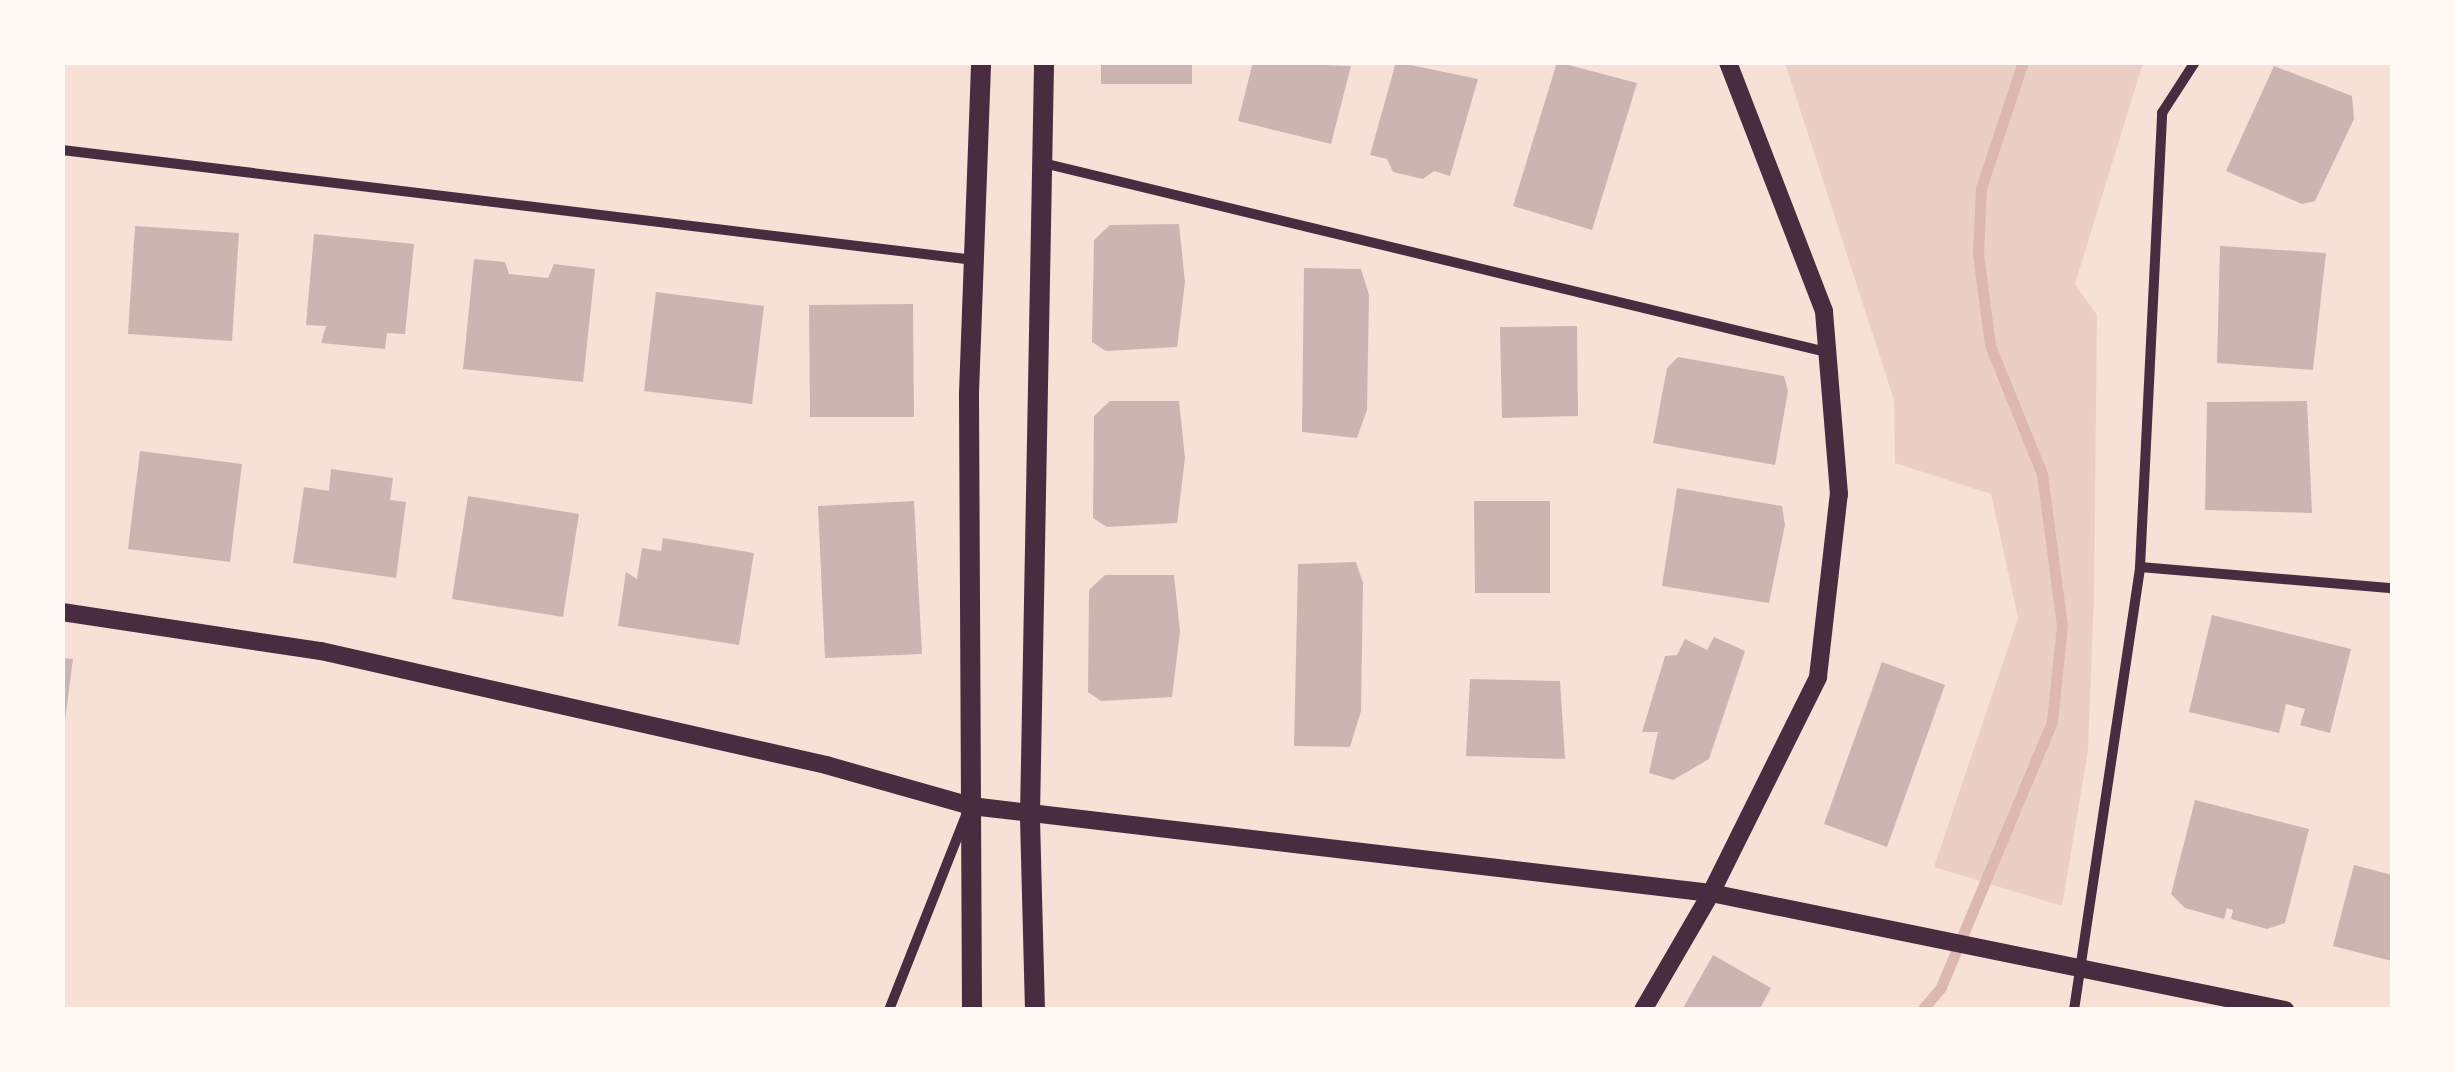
<!DOCTYPE html>
<style>
body{margin:0}
#map{position:relative;width:2455px;height:1072px;overflow:hidden;background:#f7e1d7;font-family:"Sofia Sans Condensed",sans-serif}
div>[style]{position:absolute}
.green>*{inset:0;background:#ebcfc5}
.stream>*{height:11px;margin:-5.5px;padding:0 5.5px;transform-origin:5.5px;border-radius:5.5px;background:#dcb8b0}
.building>*{inset:0;background:#ccb4b1}
.minor>*{height:10px;margin:-5px;padding:0 5px;transform-origin:5px;border-radius:5px;background:#4a2c40}
.tertiary>*{height:18px;margin:-9px;padding:0 9px;transform-origin:9px;border-radius:9px;background:#4a2c40}
.secondary>*{height:20px;margin:-10px;padding:0 10px;transform-origin:10px;border-radius:10px;background:#4a2c40}
span{translate:-50% -50%;white-space:nowrap;text-align:center;line-height:1.15;-webkit-text-stroke:10px #fffaf5;paint-order:stroke}
.frame{position:absolute;inset:0;border:65px solid #fffaf5;pointer-events:none}
</style>
<div id="map">
<div class="green">
<i style="clip-path:polygon(1785px 63px,2143px 63px,2075px 284px,2097px 315px,2094px 597px,2088px 750px,2062px 906px,1934px 867px,2018px 618px,1991px 494px,1895px 463px,1894px 400px)"></i>
</div>
<div class="stream">
<i style="left:1922px;top:1010px;width:30px;rotate:-50deg"></i>
<i style="left:1941px;top:987px;width:288px;rotate:-67.3deg"></i>
<i style="left:2052px;top:721px;width:96px;rotate:-84deg"></i>
<i style="left:2062px;top:626px;width:153px;rotate:-97.5deg"></i>
<i style="left:2042px;top:474px;width:139px;rotate:-112deg"></i>
<i style="left:1990px;top:345px;width:92px;rotate:-97.5deg"></i>
<i style="left:1978px;top:254px;width:66px;rotate:-87.4deg"></i>
<i style="left:1981px;top:188px;width:133px;rotate:-71.6deg"></i>
</div>
<div class="building">
<i style="clip-path:polygon(1101px 62px,1192px 62px,1192px 84px,1101px 84px)"></i>
<i style="clip-path:polygon(1253px 62px,1351px 66px,1331px 144px,1238px 121px)"></i>
<i style="clip-path:polygon(1396px 62px,1478px 79px,1450px 176px,1434px 171px,1423px 179px,1393px 172px,1387px 159px,1370px 155px)"></i>
<i style="clip-path:polygon(1557px 62px,1637px 83px,1592px 230px,1513px 206px)"></i>
<i style="clip-path:polygon(2274px 66px,2352px 96px,2354px 119px,2315px 201px,2302px 204px,2226px 171px)"></i>
<i style="clip-path:polygon(1179px 224px,1185px 282px,1177px 347px,1106px 351px,1092px 342px,1094px 240px,1110px 225px)"></i>
<i style="clip-path:polygon(135px 226px,239px 233px,232px 341px,128px 334px)"></i>
<i style="clip-path:polygon(314px 234px,414px 244px,405px 334px,387px 333px,385px 349px,321px 343px,326px 326px,306px 325px)"></i>
<i style="clip-path:polygon(2220px 246px,2326px 253px,2313px 370px,2217px 363px)"></i>
<i style="clip-path:polygon(474px 259px,505px 262px,509px 274px,548px 278px,554px 264px,595px 269px,583px 382px,463px 369px)"></i>
<i style="clip-path:polygon(1304px 268px,1361px 269px,1369px 295px,1367px 410px,1357px 438px,1302px 432px)"></i>
<i style="clip-path:polygon(656px 292px,764px 306px,752px 404px,644px 391px)"></i>
<i style="clip-path:polygon(913px 304px,914px 417px,810px 417px,809px 305px)"></i>
<i style="clip-path:polygon(1577px 326px,1578px 416px,1502px 418px,1500px 327px)"></i>
<i style="clip-path:polygon(1678px 357px,1784px 376px,1788px 391px,1775px 465px,1653px 443px,1667px 368px)"></i>
<i style="clip-path:polygon(1110px 401px,1179px 401px,1185px 458px,1177px 523px,1107px 527px,1093px 518px,1094px 416px)"></i>
<i style="clip-path:polygon(2307px 401px,2312px 513px,2205px 510px,2207px 402px)"></i>
<i style="clip-path:polygon(140px 451px,242px 464px,230px 562px,128px 549px)"></i>
<i style="clip-path:polygon(331px 469px,393px 478px,390px 500px,406px 502px,396px 578px,293px 563px,304px 487px,329px 491px)"></i>
<i style="clip-path:polygon(1677px 488px,1782px 506px,1785px 525px,1769px 603px,1662px 586px)"></i>
<i style="clip-path:polygon(468px 496px,579px 514px,563px 617px,452px 599px)"></i>
<i style="clip-path:polygon(914px 501px,922px 654px,825px 658px,818px 506px)"></i>
<i style="clip-path:polygon(1474px 501px,1550px 501px,1550px 593px,1475px 593px)"></i>
<i style="clip-path:polygon(663px 538px,754px 553px,739px 645px,618px 626px,626px 572px,637px 579px,642px 548px,661px 551px)"></i>
<i style="clip-path:polygon(1356px 562px,1363px 583px,1361px 711px,1350px 747px,1294px 746px,1298px 564px)"></i>
<i style="clip-path:polygon(1105px 575px,1174px 575px,1180px 632px,1172px 697px,1101px 701px,1088px 692px,1089px 590px)"></i>
<i style="clip-path:polygon(2212px 615px,2351px 649px,2330px 733px,2300px 725px,2305px 709px,2286px 704px,2279px 733px,2189px 712px)"></i>
<i style="clip-path:polygon(1714px 637px,1745px 651px,1709px 759px,1673px 780px,1649px 773px,1658px 732px,1642px 732px,1665px 656px,1677px 655px,1685px 639px,1707px 650px)"></i>
<i style="clip-path:polygon(62px 658px,73px 659px,65px 720px,62px 720px)"></i>
<i style="clip-path:polygon(1882px 662px,1945px 685px,1887px 847px,1824px 824px)"></i>
<i style="clip-path:polygon(1470px 679px,1560px 681px,1565px 759px,1466px 756px)"></i>
<i style="clip-path:polygon(2195px 800px,2309px 829px,2285px 923px,2267px 929px,2231px 919px,2233px 910px,2227px 908px,2224px 919px,2185px 908px,2171px 894px)"></i>
<i style="clip-path:polygon(2354px 865px,2392px 875px,2392px 961px,2333px 946px)"></i>
<i style="clip-path:polygon(1713px 955px,1771px 988px,1759px 1010px,1682px 1010px)"></i>
</div>
<div class="minor">
<i style="left:62px;top:150px;width:919px;rotate:6.88deg"></i>
<i style="left:1043px;top:163px;width:801px;rotate:13.57deg"></i>
<i style="left:2140px;top:567px;width:253px;rotate:4.8deg"></i>
<i style="left:889px;top:1010px;width:209px;rotate:-68.4deg"></i>
<i style="left:2074px;top:1010px;width:448px;rotate:-81.5deg"></i>
<i style="left:2140px;top:567px;width:455px;rotate:-87.2deg"></i>
<i style="left:2162px;top:113px;width:61px;rotate:-57.1deg"></i>
</div>
<div class="tertiary">
<i style="left:62px;top:612px;width:262px;rotate:8.6deg"></i>
<i style="left:321px;top:651px;width:518px;rotate:12.72deg"></i>
<i style="left:826px;top:765px;width:151px;rotate:15.8deg"></i>
<i style="left:971px;top:806px;width:745px;rotate:6.71deg"></i>
<i style="left:1711px;top:893px;width:586px;rotate:11.52deg"></i>
<i style="left:1643px;top:1010px;width:135px;rotate:-59.8deg"></i>
<i style="left:1711px;top:893px;width:241px;rotate:-63.6deg"></i>
<i style="left:1818px;top:677px;width:184px;rotate:-83.5deg"></i>
<i style="left:1839px;top:494px;width:184px;rotate:-94.7deg"></i>
<i style="left:1824px;top:311px;width:267px;rotate:-111.1deg"></i>
</div>
<div class="secondary">
<i style="left:972px;top:1010px;width:617px;rotate:-90.28deg"></i>
<i style="left:969px;top:393px;width:331px;rotate:-87.9deg"></i>
<i style="left:1035px;top:1010px;width:195px;rotate:-91.5deg"></i>
<i style="left:1030px;top:815px;width:753px;rotate:-88.93deg"></i>
</div>
<div class="frame"></div>
</div>
